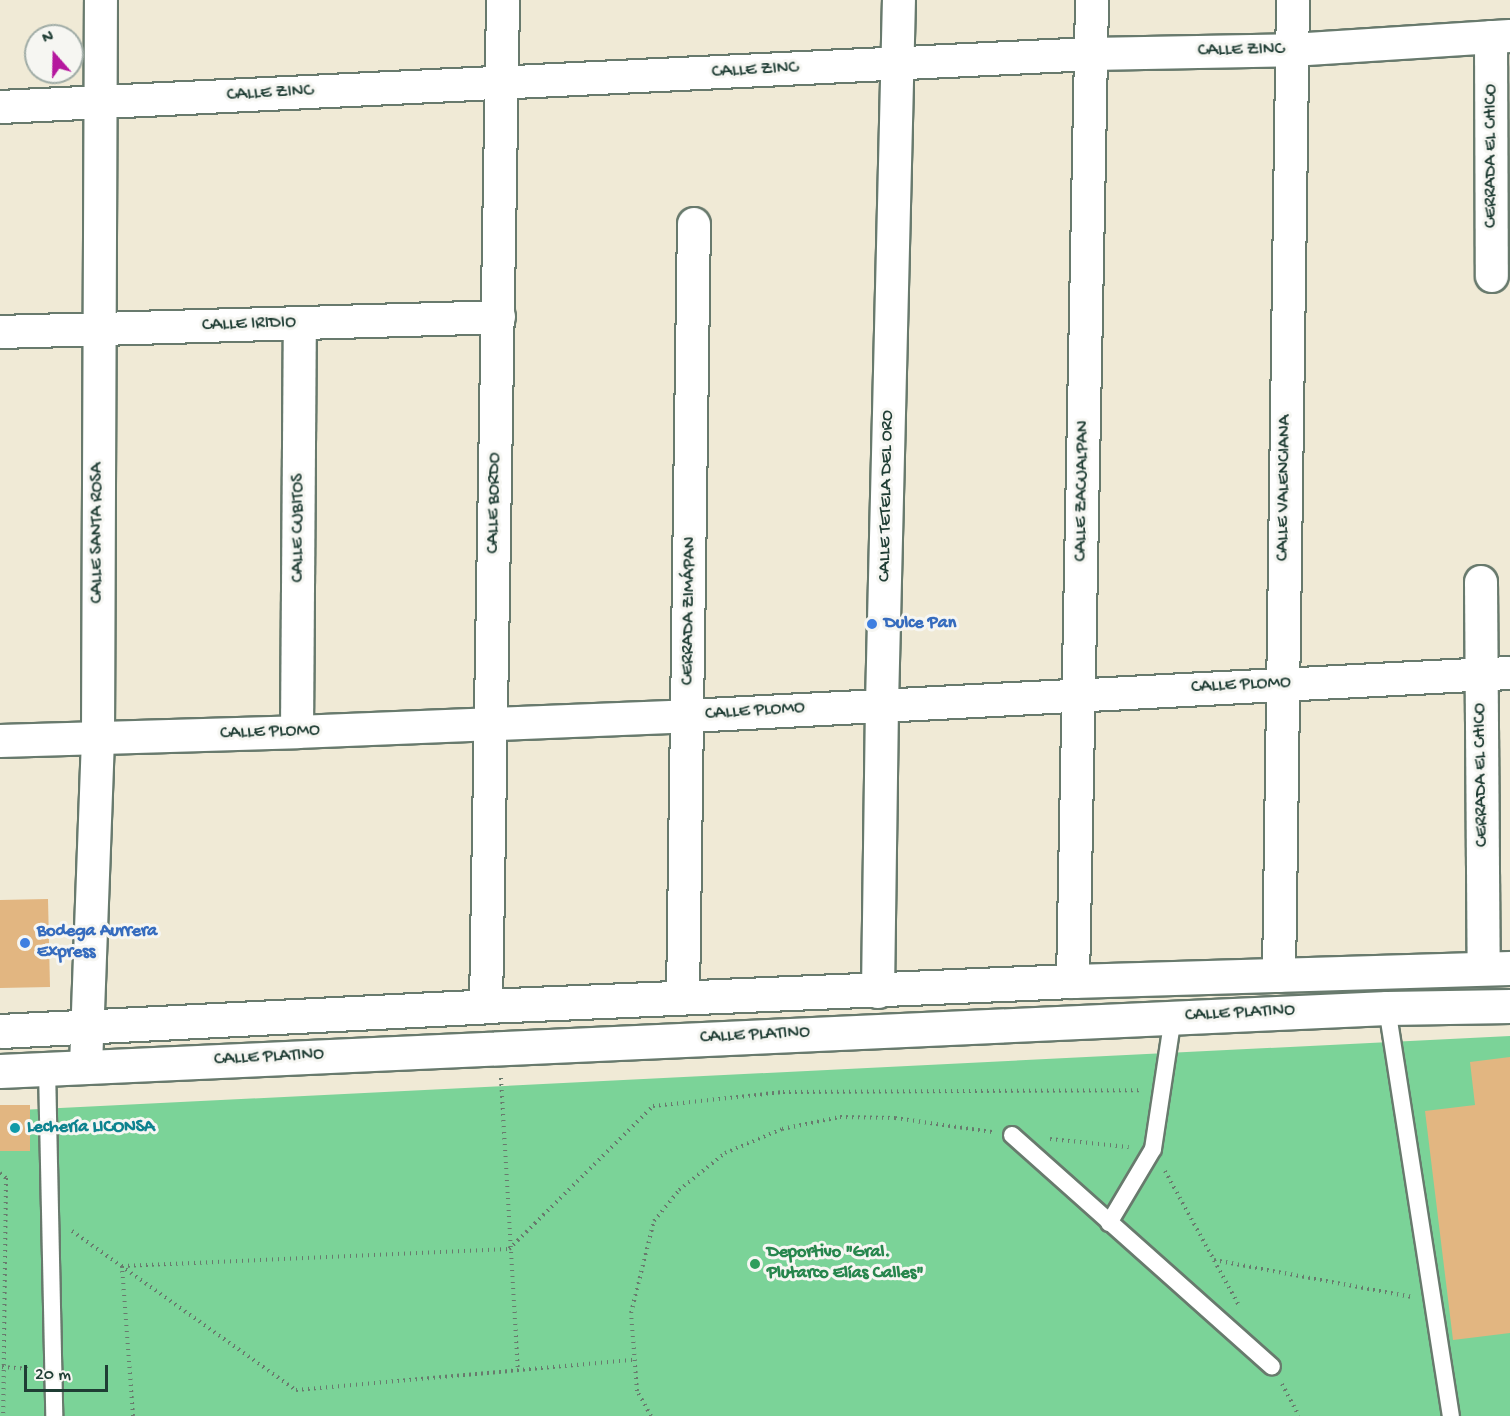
<!DOCTYPE html>
<meta charset="utf-8">
<style>
body{margin:0}
#map{position:relative;width:1510px;height:1416px;overflow:hidden;background:#f0ead6;font-family:"Gochi Hand",sans-serif}
div>[style]{position:absolute}
.green>*{inset:0;background:#7bd398}
.building>*{inset:0;background:#e2b681}
.path>*{height:4px;margin-top:-2px;transform-origin:0;background:repeating-linear-gradient(90deg,#687a6d 0 1.5px,transparent 0 6px)}
.roads{filter:drop-shadow(2px 0 #687a6d) drop-shadow(-2px 0 #687a6d) drop-shadow(0 2px #687a6d) drop-shadow(0 -2px #687a6d)}
.lane>*{height:16px;margin:-8px;padding:0 8px;transform-origin:8px;border-radius:8px;background:#fff}
.street>*{height:32px;margin:-16px;padding:0 16px;transform-origin:16px;border-radius:16px;background:#fff}
.secondary>*{height:33px;margin:-16.5px;padding:0 16.5px;transform-origin:16.5px;border-radius:16.5px;background:#fff}
.dots>*{width:16px;height:16px;translate:-50% -50%;box-sizing:border-box;border:3px solid #f6f6f2;border-radius:50%}
span{translate:-50% -50%;white-space:nowrap;text-align:center;line-height:1.15;-webkit-text-stroke:6px #f6f6f2;paint-order:stroke}
.street-label{font-size:18px;color:#1f3d34}
.shop-label{font-size:18px;color:#366cbe;font-weight:700}
.left{translate:0 -50%;text-align:left}
.culture-label{font-size:18px;color:#0d838f;font-weight:700}
.leisure-label{font-size:18px;color:#27864d;font-weight:700}
.north{position:absolute;left:24px;top:24px;width:60px;height:60px;box-sizing:border-box;background:#f6f6f2;border:2px solid #a0aca6;border-radius:50%;rotate:340deg;font-size:16px;font-weight:700;line-height:24px;text-align:center;color:#1f3d34}
.north::after{content:'';display:block;margin:auto;width:21px;height:27px;background:#b5179e;clip-path:polygon(50% 0,100% 100%,50% 72%,0 100%)}
.scale{position:absolute;left:24px;top:1365px;width:84px;height:27px;box-sizing:border-box;border:3px solid #1f3d34;border-top:0;padding-left:8px;font-size:18px;line-height:21px;white-space:nowrap;color:#1f3d34;-webkit-text-stroke:4px #f6f6f2;paint-order:stroke}
</style>
<div id="map">
<div class="green">
<i style="clip-path:polygon(1510px 1036px,1510px 1416px,0 1416px,0 1111px)"></i>
</div>
<div class="building">
<i style="clip-path:polygon(48px 899px,50px 987px,0 988px,0 900px)"></i>
<i style="clip-path:polygon(1510px 1057px,1510px 1333px,1453px 1340px,1425px 1111px,1475px 1105px,1470px 1062px)"></i>
<i style="clip-path:polygon(0 1105px,30px 1105px,30px 1151px,0 1151px)"></i>
</div>
<div class="path">
<i style="left:501px;top:1078px;width:293px;rotate:86.7deg"></i>
<i style="left:1050px;top:1139px;width:79px;rotate:5.8deg"></i>
<i style="left:1165px;top:1171px;width:152px;rotate:61.2deg"></i>
<i style="left:0;top:1173px;width:8px;rotate:40deg"></i>
<i style="left:6px;top:1178px;width:238px;rotate:90.7deg"></i>
<i style="left:72px;top:1231px;width:275px;rotate:35.4deg"></i>
<i style="left:296px;top:1390px;width:339px;rotate:-5.1deg"></i>
<i style="left:1214px;top:1260px;width:200px;rotate:10.6deg"></i>
<i style="left:2px;top:1367px;width:29px;rotate:4deg"></i>
<i style="left:1282px;top:1384px;width:36px;rotate:62deg"></i>
<i style="left:133px;top:1416px;width:150px;rotate:-94.2deg"></i>
<i style="left:122px;top:1266px;width:387px;rotate:-2.5deg"></i>
<i style="left:509px;top:1249px;width:203px;rotate:-44.8deg"></i>
<i style="left:653px;top:1106px;width:131px;rotate:-6.1deg"></i>
<i style="left:783px;top:1092px;width:357px;rotate:-0.3deg"></i>
<i style="left:651px;top:1416px;width:29px;rotate:-119deg"></i>
<i style="left:637px;top:1391px;width:78px;rotate:-94.4deg"></i>
<i style="left:631px;top:1313px;width:95px;rotate:-76deg"></i>
<i style="left:654px;top:1221px;width:40px;rotate:-51deg"></i>
<i style="left:679px;top:1190px;width:59px;rotate:-38.8deg"></i>
<i style="left:725px;top:1153px;width:62px;rotate:-22.8deg"></i>
<i style="left:782px;top:1129px;width:59px;rotate:-11.7deg"></i>
<i style="left:840px;top:1117px;width:55px;rotate:1deg"></i>
<i style="left:895px;top:1118px;width:98px;rotate:8.2deg"></i>
</div>
<div class="roads">
<div class="lane">
<i style="left:1387px;top:1008px;width:413px;rotate:81.1deg"></i>
<i style="left:47px;top:1068px;width:348px;rotate:88.8deg"></i>
<i style="left:1012px;top:1135px;width:348px;rotate:41.7deg"></i>
<i style="left:1109px;top:1223px;width:86px;rotate:-59.3deg"></i>
<i style="left:1153px;top:1149px;width:134px;rotate:-81.4deg"></i>
</div>
<div class="street">
<i style="left:1491px;top:37px;width:239px;rotate:89.8deg"></i>
<i style="left:0;top:107px;width:1092px;rotate:-2.78deg"></i>
<i style="left:1091px;top:54px;width:201px;rotate:-1.1deg"></i>
<i style="left:1292px;top:50px;width:218px;rotate:-3.7deg"></i>
<i style="left:0;top:332px;width:499px;rotate:-1.7deg"></i>
<i style="left:1481px;top:582px;width:386px;rotate:89.6deg"></i>
<i style="left:297px;top:732px;width:408px;rotate:-89.6deg"></i>
<i style="left:0;top:741px;width:297px;rotate:-1.7deg"></i>
<i style="left:297px;top:732px;width:392px;rotate:-2.3deg"></i>
<i style="left:689px;top:716px;width:822px;rotate:-3deg"></i>
<i style="left:1279px;top:976px;width:976px;rotate:-89.18deg"></i>
<i style="left:1073px;top:981px;width:981px;rotate:-88.89deg"></i>
<i style="left:878px;top:992px;width:288px;rotate:-89.2deg"></i>
<i style="left:882px;top:704px;width:704px;rotate:-88.62deg"></i>
<i style="left:683px;top:998px;width:774px;rotate:-89.19deg"></i>
<i style="left:486px;top:1006px;width:1006px;rotate:-89.03deg"></i>
<i style="left:86px;top:1066px;width:330px;rotate:-87.9deg"></i>
<i style="left:98px;top:736px;width:736px;rotate:-89.77deg"></i>
</div>
<div class="secondary">
<i style="left:0;top:1031px;width:487px;rotate:-2.9deg"></i>
<i style="left:486px;top:1006px;width:588px;rotate:-2.44deg"></i>
<i style="left:1073px;top:981px;width:437px;rotate:-1.7deg"></i>
<i style="left:0;top:1071px;width:1388px;rotate:-2.6deg"></i>
<i style="left:1387px;top:1008px;width:123px;rotate:-0.9deg"></i>
</div>
</div>
<div class="dots">
<i style="left:872px;top:624px;background:#3f7fe0"></i>
<i style="left:25px;top:943px;background:#3f7fe0"></i>
<i style="left:15px;top:1128px;background:#0f9aa8"></i>
<i style="left:755px;top:1264px;background:#2e9e5b"></i>
</div>
<div class="street-label">
<span style="left:1241px;top:51px;rotate:-1deg">CALLE ZINC</span>
<span style="left:755px;top:71px;rotate:-3deg">CALLE ZINC</span>
<span style="left:270px;top:94px;rotate:-3deg">CALLE ZINC</span>
<span style="left:1492px;top:156px;rotate:-90deg">CERRADA EL CHICO</span>
<span style="left:249px;top:325px;rotate:-2deg">CALLE IRIDIO</span>
<span style="left:1285px;top:488px;rotate:-89deg">CALLE VALENCIANA</span>
<span style="left:1083px;top:491px;rotate:-89deg">CALLE ZACUALPAN</span>
<span style="left:887px;top:496px;rotate:-89deg">CALLE TETELA DEL ORO</span>
<span style="left:495px;top:503px;rotate:-89deg">CALLE BORDO</span>
<span style="left:299px;top:528px;rotate:-90deg">CALLE CUBITOS</span>
<span style="left:98px;top:533px;rotate:-90deg">CALLE SANTA ROSA</span>
<span style="left:690px;top:611px;rotate:-89deg">CERRADA ZIMÁPAN</span>
<span style="left:1241px;top:686px;rotate:-3deg">CALLE PLOMO</span>
<span style="left:755px;top:712px;rotate:-4deg">CALLE PLOMO</span>
<span style="left:270px;top:733px;rotate:-2deg">CALLE PLOMO</span>
<span style="left:1482px;top:775px;rotate:-91deg">CERRADA EL CHICO</span>
<span style="left:1240px;top:1014px;rotate:-3deg">CALLE PLATINO</span>
<span style="left:755px;top:1036px;rotate:-3deg">CALLE PLATINO</span>
<span style="left:269px;top:1058px;rotate:-3deg">CALLE PLATINO</span>
</div>
<div class="shop-label">
<span class="left" style="left:884px;top:624px">Dulce Pan</span>
<span class="left" style="left:37px;top:943px">Bodega Aurrera<br>Express</span>
</div>
<div class="culture-label">
<span class="left" style="left:27px;top:1128px">Lechería LICONSA</span>
</div>
<div class="leisure-label">
<span class="left" style="left:767px;top:1264px">Deportivo "Gral.<br>Plutarco Elías Calles"</span>
</div>
<div class="north">N</div>
<div class="scale">20 m</div>
</div>
